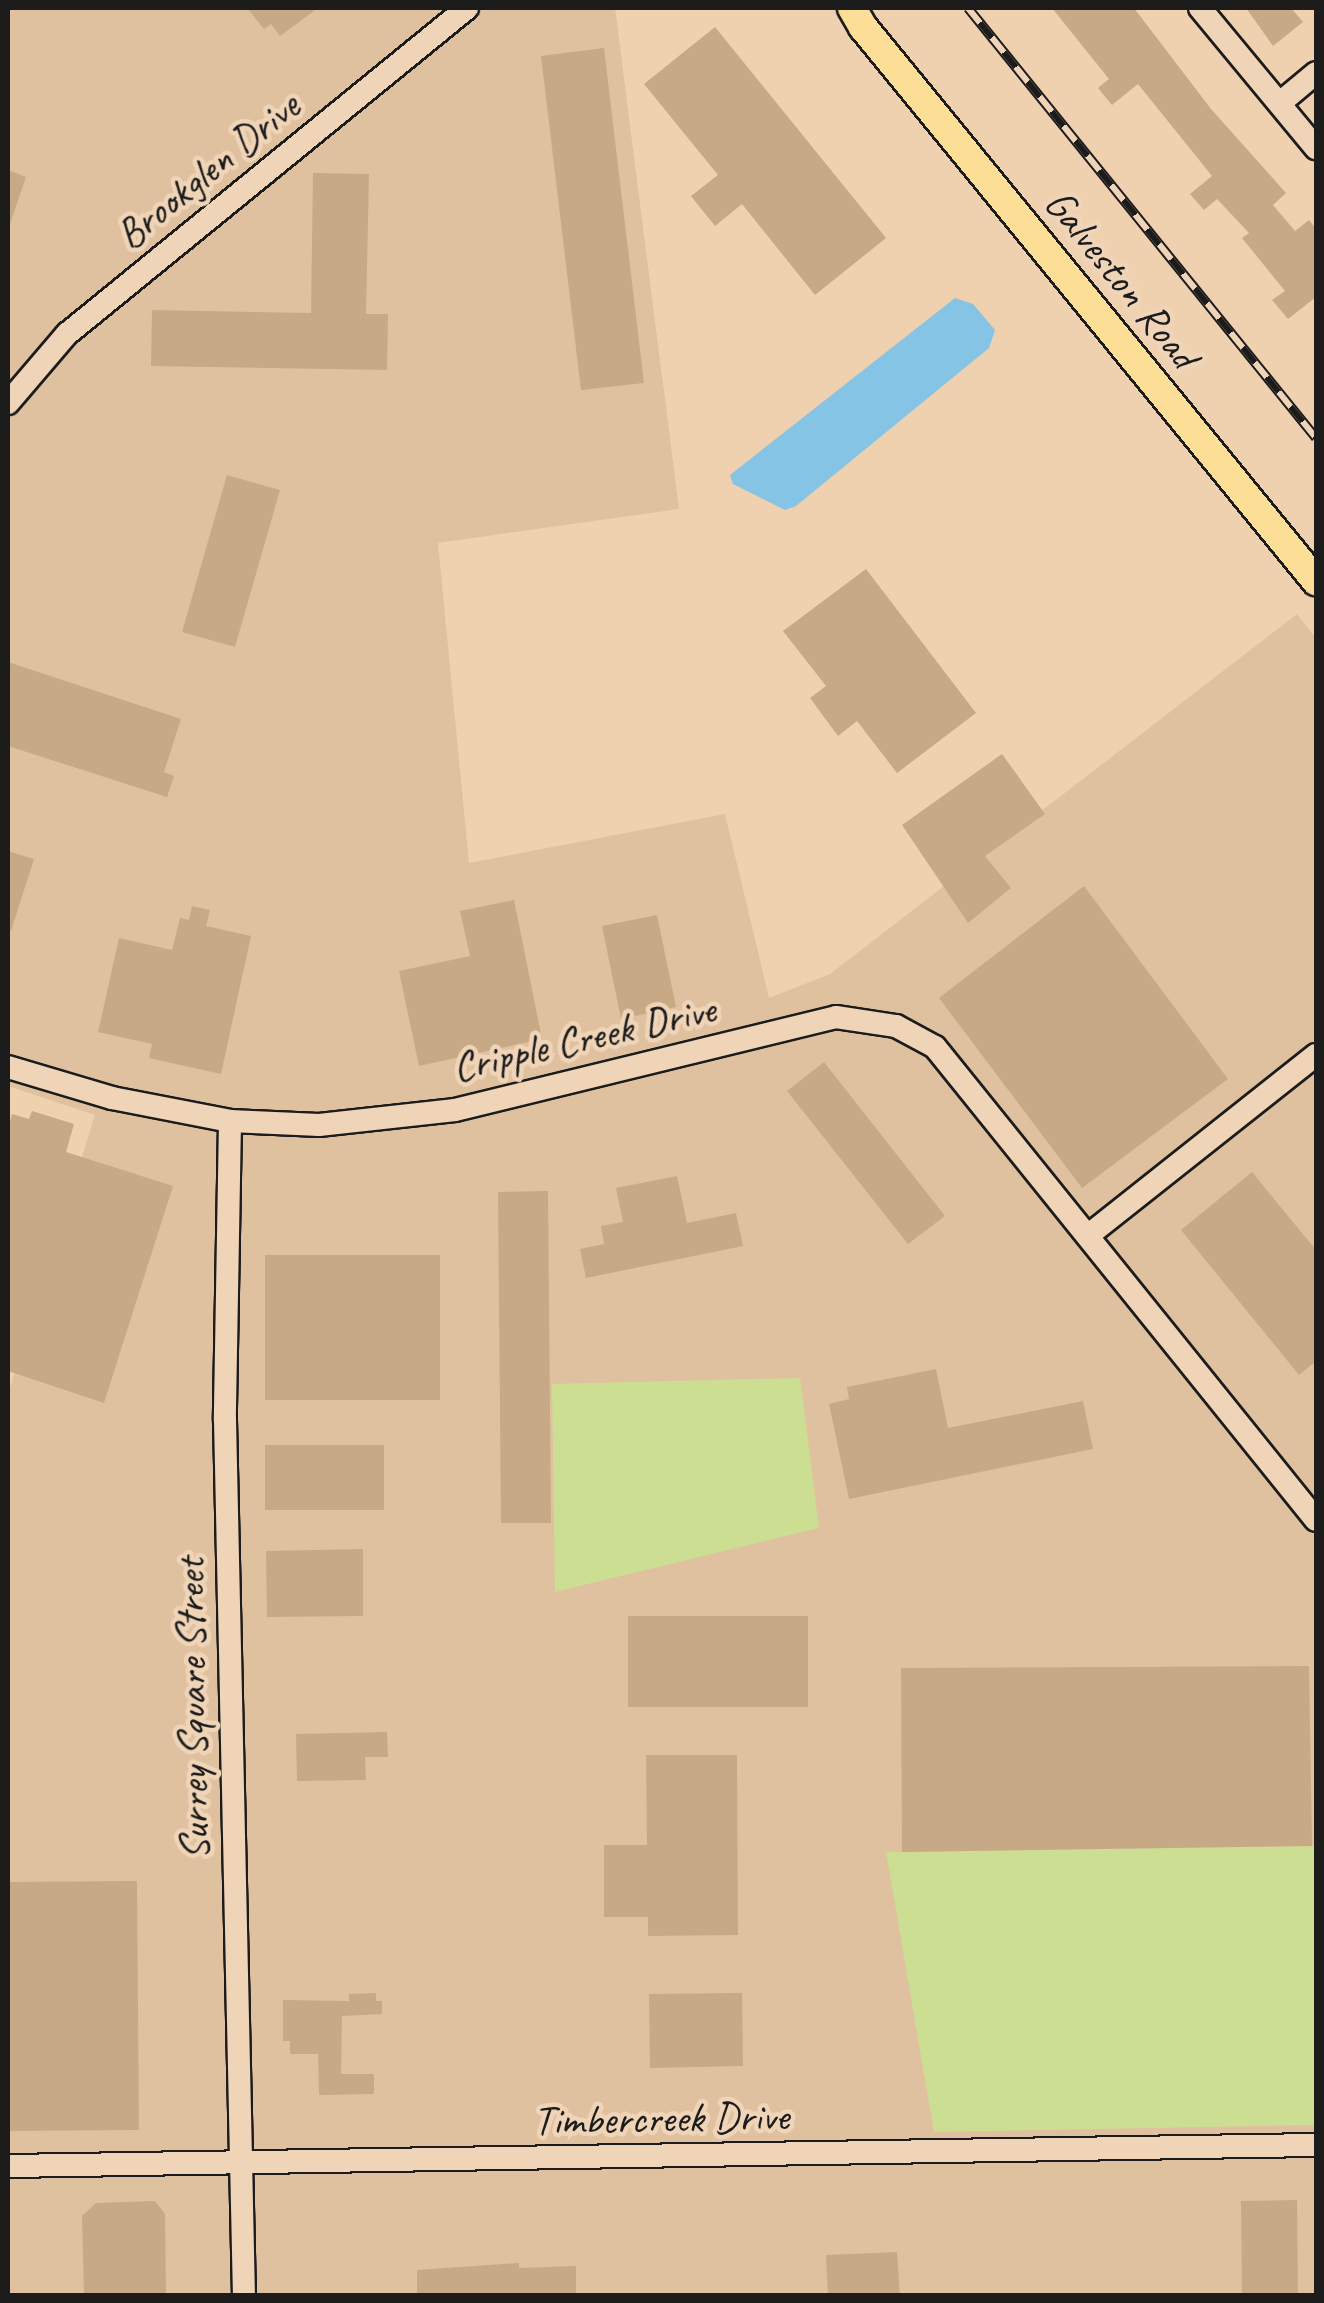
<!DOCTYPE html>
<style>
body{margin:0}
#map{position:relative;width:1324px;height:2303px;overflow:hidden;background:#efd0af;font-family:Caveat,sans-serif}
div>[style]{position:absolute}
.built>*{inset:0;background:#dfc1a0}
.green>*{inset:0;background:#cbde92}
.water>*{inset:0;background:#86c4e6}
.building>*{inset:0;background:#c7a986}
.roads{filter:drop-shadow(2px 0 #1c1c1c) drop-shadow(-2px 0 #1c1c1c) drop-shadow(0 2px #1c1c1c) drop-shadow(0 -2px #1c1c1c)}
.minor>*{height:22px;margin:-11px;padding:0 11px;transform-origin:11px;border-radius:11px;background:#f0d4b7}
.major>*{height:28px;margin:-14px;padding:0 14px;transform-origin:14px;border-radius:14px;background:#fdde96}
.rail>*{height:10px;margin-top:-5px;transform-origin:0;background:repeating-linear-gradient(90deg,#f0d4b7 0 19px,#1c1c1c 0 38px);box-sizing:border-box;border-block:2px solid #1c1c1c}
span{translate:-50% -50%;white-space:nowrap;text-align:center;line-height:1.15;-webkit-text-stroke:9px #f0d4b7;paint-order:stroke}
.street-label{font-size:42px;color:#1c1c1c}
.frame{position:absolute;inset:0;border:10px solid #1c1c1c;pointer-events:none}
</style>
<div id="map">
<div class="built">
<i style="clip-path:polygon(8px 8px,615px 8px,679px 509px,438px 543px,469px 863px,725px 814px,769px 998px,830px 974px,1297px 614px,1316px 638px,1316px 2295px,8px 2295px,8px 1394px,95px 1115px,8px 1086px)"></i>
</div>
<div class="green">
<i style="clip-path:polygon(800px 1378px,819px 1528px,555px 1592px,552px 1384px)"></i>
<i style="clip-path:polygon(1316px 1846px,1316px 2125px,934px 2132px,886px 1852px)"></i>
</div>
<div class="water">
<i style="clip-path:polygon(955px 298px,973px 304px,995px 330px,989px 348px,796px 506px,785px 510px,733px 484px,730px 475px)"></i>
</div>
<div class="building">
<i style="clip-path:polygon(247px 8px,318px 8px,280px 36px,271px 24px,264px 29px)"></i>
<i style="clip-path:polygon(1052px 8px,1134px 8px,1211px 109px,1286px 193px,1273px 205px,1295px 231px,1309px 220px,1316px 229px,1316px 297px,1288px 319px,1272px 300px,1285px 291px,1242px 238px,1249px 233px,1217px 199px,1204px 210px,1190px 194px,1212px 176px,1138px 84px,1112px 105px,1098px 88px,1109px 79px)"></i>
<i style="clip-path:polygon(1246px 8px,1291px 8px,1303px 22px,1273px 46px)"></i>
<i style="clip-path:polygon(715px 27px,886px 238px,815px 295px,742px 204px,715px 226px,691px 196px,718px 175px,644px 84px)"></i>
<i style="clip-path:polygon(604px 48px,644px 383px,581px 390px,541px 56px)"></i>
<i style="clip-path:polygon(8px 170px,26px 177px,10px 224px,8px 223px)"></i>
<i style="clip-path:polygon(313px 173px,369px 174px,366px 314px,388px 314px,387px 370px,151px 366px,152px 310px,311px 313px)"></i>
<i style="clip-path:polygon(227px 475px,280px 490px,235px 647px,182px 632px)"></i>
<i style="clip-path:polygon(866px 569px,976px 713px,897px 773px,857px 721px,838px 736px,810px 698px,826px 686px,783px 631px)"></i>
<i style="clip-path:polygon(8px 662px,181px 719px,164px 772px,174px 776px,167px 797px,8px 746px)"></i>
<i style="clip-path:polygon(1002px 754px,1045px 814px,985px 856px,1011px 888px,968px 923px,902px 825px)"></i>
<i style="clip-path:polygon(8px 851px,34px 859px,11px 931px,8px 930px)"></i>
<i style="clip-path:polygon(1084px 886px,1228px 1079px,1082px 1188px,939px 998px)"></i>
<i style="clip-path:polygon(514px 900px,542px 1039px,419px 1066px,399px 971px,470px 956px,460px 911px)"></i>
<i style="clip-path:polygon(192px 906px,210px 910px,206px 926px,251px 936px,221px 1074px,149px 1058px,152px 1044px,98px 1032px,119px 938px,172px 950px,180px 918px,189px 920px)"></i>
<i style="clip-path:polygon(657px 915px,676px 1007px,621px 1019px,602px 926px)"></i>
<i style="clip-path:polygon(824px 1062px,945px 1216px,908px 1244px,787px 1091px)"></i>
<i style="clip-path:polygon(32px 1111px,74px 1124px,66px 1152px,173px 1186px,104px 1403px,8px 1371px,8px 1128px,12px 1114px,29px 1119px)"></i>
<i style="clip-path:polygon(1252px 1172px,1316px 1250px,1316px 1361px,1299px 1375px,1181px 1230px)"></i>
<i style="clip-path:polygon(677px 1176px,687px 1223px,736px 1213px,743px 1246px,586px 1278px,580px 1249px,604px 1244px,601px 1226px,623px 1222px,616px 1188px)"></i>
<i style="clip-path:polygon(548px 1191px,551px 1523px,501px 1523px,498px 1192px)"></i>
<i style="clip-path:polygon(265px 1255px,440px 1255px,440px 1400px,265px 1400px)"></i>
<i style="clip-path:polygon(936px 1369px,948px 1428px,1083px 1401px,1093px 1449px,849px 1499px,829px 1404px,849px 1399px,847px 1387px)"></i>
<i style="clip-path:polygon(265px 1445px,384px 1445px,384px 1510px,265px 1510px)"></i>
<i style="clip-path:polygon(363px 1549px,363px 1616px,267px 1617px,266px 1551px)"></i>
<i style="clip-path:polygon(628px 1616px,808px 1616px,808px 1707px,628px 1707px)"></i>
<i style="clip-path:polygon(1309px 1666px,1312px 1846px,902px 1852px,901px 1668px)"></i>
<i style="clip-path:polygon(387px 1732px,388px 1757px,365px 1757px,366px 1780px,297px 1781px,296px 1734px)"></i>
<i style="clip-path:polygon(646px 1755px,737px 1755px,738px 1935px,648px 1936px,648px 1917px,604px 1917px,604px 1845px,647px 1845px)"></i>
<i style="clip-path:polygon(137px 1881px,139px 2130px,8px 2131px,8px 1882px)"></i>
<i style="clip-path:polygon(376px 1993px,376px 2001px,382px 2001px,382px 2014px,342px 2016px,341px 2074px,374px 2074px,374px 2094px,319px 2095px,318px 2054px,290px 2054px,290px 2041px,283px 2041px,283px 2000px,349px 2001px,349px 1994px)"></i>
<i style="clip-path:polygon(742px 1993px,743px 2066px,650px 2068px,649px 1994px)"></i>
<i style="clip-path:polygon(1297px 2200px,1298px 2296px,1242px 2296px,1241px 2201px)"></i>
<i style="clip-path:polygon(155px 2201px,165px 2214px,166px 2296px,84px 2296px,82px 2216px,96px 2203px)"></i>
<i style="clip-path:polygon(897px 2252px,900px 2296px,828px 2296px,826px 2255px)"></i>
<i style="clip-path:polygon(519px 2263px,519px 2268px,576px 2266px,576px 2296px,417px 2296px,417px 2270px)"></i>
</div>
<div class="roads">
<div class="minor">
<i style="left:1200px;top:8px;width:182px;rotate:50.4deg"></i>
<i style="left:1280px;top:103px;width:47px;rotate:-39.8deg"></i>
<i style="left:8px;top:403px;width:91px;rotate:-49.5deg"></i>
<i style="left:67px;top:334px;width:516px;rotate:-39.18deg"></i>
<i style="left:8px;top:1067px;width:109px;rotate:16.6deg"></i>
<i style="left:112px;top:1098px;width:120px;rotate:11deg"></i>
<i style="left:230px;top:1121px;width:89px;rotate:2.6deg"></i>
<i style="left:319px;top:1125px;width:137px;rotate:-6.3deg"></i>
<i style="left:455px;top:1110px;width:392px;rotate:-13.7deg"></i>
<i style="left:836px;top:1017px;width:61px;rotate:8.5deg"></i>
<i style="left:896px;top:1026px;width:44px;rotate:28.3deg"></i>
<i style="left:935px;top:1047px;width:607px;rotate:51.15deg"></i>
<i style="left:230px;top:1121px;width:299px;rotate:91deg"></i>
<i style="left:225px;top:1420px;width:876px;rotate:88.76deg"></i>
<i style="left:1090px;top:1234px;width:288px;rotate:-38.4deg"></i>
<i style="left:8px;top:2166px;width:1308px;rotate:-0.92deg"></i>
</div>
<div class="major">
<i style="left:852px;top:8px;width:22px;rotate:60deg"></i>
<i style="left:863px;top:27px;width:716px;rotate:50.73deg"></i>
</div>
</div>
<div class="rail">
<i style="left:968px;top:8px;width:553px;rotate:51.02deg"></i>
</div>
<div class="street-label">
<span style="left:208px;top:171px;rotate:-39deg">Brookglen Drive</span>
<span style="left:1121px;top:279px;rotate:51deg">Galveston Road</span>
<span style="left:584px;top:1039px;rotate:-13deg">Cripple Creek Drive</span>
<span style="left:193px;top:1709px;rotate:-91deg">Surrey Square Street</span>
<span style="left:661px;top:2119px;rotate:-1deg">Timbercreek Drive</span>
</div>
<div class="frame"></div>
</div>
